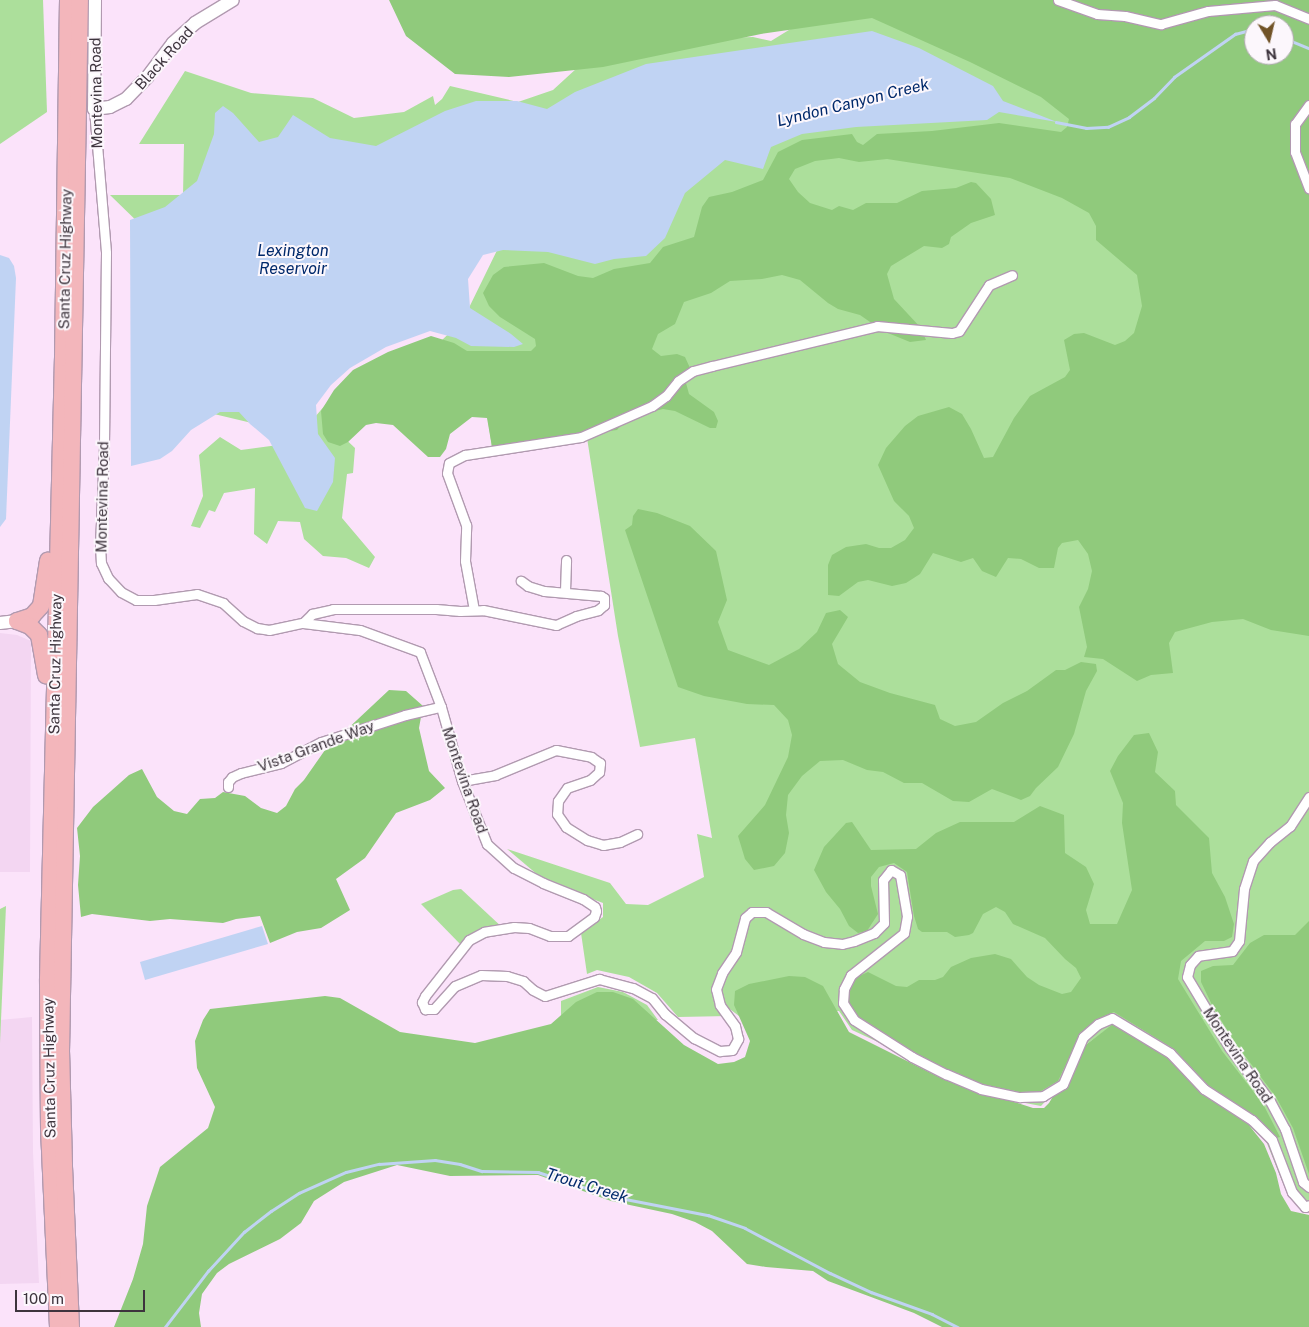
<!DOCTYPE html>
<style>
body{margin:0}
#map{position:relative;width:1309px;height:1327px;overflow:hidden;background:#fbe3fa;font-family:"Public Sans",sans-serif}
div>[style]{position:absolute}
.built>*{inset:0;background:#f3d6f2}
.green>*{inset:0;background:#acdf9b}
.forest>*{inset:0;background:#90ca7c}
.water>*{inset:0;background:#c0d3f3}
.stream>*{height:2.5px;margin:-1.25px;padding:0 1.25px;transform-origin:1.25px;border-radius:1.25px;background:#c0d3f3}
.roads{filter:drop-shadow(1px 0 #b19ab0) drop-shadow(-1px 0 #b19ab0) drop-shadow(0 1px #b19ab0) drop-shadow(0 -1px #b19ab0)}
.street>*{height:9px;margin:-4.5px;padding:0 4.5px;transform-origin:4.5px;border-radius:4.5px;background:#fff}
.secondary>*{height:12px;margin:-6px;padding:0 6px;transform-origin:6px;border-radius:6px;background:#fff}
.highway>*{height:16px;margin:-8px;padding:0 8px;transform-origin:8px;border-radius:8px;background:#f3b6bb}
span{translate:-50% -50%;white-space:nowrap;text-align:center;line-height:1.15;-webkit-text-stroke:4px #fcf7fc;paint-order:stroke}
.street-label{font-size:15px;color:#3d343d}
.water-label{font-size:16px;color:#01296b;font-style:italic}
.north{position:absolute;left:1244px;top:15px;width:50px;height:50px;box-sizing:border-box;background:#fcf7fc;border:1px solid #b0a9b0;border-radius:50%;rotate:171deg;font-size:14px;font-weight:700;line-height:20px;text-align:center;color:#3d343d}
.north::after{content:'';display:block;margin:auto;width:18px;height:22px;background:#715327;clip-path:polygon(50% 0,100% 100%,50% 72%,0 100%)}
.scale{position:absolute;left:15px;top:1290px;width:130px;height:22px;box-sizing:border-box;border:2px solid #3d343d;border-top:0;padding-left:6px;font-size:15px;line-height:18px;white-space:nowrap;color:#3d343d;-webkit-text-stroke:4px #fcf7fc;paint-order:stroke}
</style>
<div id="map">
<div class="built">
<i style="clip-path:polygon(0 633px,17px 635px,31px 641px,30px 872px,0 872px)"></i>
<i style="clip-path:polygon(32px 1017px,33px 1152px,39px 1283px,0 1284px,0 1020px)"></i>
</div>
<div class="green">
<i style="clip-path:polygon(0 0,43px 0,47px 112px,0 144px)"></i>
<i style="clip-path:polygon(1040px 0,1254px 25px,1254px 55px,1284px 55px,1309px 632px,1309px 1206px,1297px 1206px,1282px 1181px,1266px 1141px,1238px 1116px,1204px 1095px,1179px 1061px,1116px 1023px,1084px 1046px,1055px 1091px,1041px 1106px,962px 1091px,878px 1042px,852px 1030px,839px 1011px,739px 1016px,727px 1007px,729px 1016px,678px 1017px,657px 993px,629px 977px,597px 970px,587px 974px,581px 933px,603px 917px,603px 903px,545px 881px,507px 849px,610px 883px,626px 904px,648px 905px,704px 877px,697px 834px,712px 838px,695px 738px,640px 747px,618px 636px,587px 438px,492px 447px,481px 375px,339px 433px,355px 448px,353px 473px,347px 474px,342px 518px,375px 557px,369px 568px,346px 558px,323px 556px,304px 539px,300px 522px,278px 521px,267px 544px,254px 534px,255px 488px,224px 493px,215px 512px,209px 510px,200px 528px,191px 526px,203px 496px,199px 455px,220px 437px,241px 450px,293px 443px,342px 385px,417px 364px,463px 320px,504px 236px,545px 200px,310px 387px,285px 431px,214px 414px,263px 344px,110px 195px,183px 195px,184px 144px,139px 144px,185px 71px,251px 93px,313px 98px,354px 118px,404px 112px,433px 96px,435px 105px,442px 99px,450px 86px,518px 102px,553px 90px,577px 68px,724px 38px,753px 37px,771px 41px,797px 25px)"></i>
<i style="clip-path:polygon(461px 889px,504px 929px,462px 946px,421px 904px,453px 890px)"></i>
<i style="clip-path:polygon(6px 906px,0 1043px,0 909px)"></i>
<i style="clip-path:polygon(598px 987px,623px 992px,647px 1005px,658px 1020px,561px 1022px,561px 1001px)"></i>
</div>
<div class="forest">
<i style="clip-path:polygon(evenodd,389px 0,1309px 0,1309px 636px,1271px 630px,1243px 619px,1212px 622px,1175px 632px,1169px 643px,1173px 673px,1151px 675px,1137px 681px,1103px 659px,1084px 657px,1087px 647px,1079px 607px,1088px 589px,1092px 571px,1088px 554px,1078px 540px,1062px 543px,1058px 548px,1054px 568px,1039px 568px,1021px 559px,1008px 558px,996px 577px,982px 571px,973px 558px,961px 562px,933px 553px,920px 574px,906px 583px,892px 586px,868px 580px,858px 582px,839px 596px,828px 595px,828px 565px,832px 555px,846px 547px,866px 544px,879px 548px,891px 548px,905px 540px,914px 528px,909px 516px,894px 501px,878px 465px,886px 448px,905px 426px,918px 416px,949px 407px,962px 414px,971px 429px,984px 458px,993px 457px,1014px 418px,1030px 396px,1065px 377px,1070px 370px,1064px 340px,1074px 334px,1084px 333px,1115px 345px,1125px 341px,1134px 333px,1142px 306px,1137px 275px,1096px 240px,1096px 226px,1089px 213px,1062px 198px,1010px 178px,887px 159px,859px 162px,839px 158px,815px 161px,795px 169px,789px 179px,798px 192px,810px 203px,832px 210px,839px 206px,853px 210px,866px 203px,897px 203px,922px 191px,956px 188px,971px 182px,976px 183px,991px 199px,995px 215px,971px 223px,951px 237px,949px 244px,942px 248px,924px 246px,891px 266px,887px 274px,894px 299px,921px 328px,926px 340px,910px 342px,883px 331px,860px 315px,838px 309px,828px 303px,800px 280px,782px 275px,762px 279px,730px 281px,711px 293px,684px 302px,675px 324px,658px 334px,652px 349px,661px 356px,677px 354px,685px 357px,690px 368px,686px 383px,689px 394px,714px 412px,718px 421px,716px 428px,710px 428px,675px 411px,663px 409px,627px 418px,617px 430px,492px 447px,487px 418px,472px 417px,450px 434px,446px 449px,440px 457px,428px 457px,393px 425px,376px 423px,366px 425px,348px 442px,340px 446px,328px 442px,323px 434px,321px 411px,334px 390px,353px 370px,388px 352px,431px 336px,454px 343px,467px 351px,531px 351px,536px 346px,535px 339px,500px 317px,489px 306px,483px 293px,493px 275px,504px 267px,544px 263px,578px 276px,593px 278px,614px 269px,650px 263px,663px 247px,694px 237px,702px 207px,709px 197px,732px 192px,763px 180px,778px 152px,802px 140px,852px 134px,857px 142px,863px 145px,877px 134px,932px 131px,999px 123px,1061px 132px,1067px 127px,1069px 119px,1041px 97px,970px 62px,872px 18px,761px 34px,603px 67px,509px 77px,455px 74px,406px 36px,389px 0,1254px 25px,1284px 25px,1284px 55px,1254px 55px,1254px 25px)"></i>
<i style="clip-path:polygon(638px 509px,657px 513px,690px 526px,716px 551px,727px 600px,718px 622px,728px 650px,769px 665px,799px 649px,817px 632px,826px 613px,840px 610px,848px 617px,832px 644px,838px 664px,860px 682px,890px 693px,935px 705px,940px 719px,955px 726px,976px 722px,1003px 703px,1027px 691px,1056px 670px,1065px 670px,1081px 662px,1096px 664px,1097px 671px,1086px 691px,1074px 734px,1058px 767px,1036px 788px,1030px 796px,1021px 800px,992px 789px,969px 802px,953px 801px,922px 783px,904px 783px,883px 772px,867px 770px,843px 760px,820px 761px,802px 776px,788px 795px,786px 815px,789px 833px,785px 853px,774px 866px,754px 870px,745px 859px,738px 836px,765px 805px,788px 757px,792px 735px,788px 720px,774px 705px,747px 704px,704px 696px,678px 687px,625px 530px,632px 525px,633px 516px)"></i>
<i style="clip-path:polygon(389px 690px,406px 691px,423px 706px,419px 728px,429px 771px,445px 788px,430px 800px,396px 813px,365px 858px,336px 879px,350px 910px,321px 928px,297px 932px,270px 943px,260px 916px,236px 919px,223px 923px,170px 919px,150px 921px,92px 914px,81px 917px,78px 885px,80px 856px,77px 828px,93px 807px,129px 775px,142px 769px,157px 797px,174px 811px,187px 814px,200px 799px,215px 798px,223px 792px,245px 796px,261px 808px,277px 813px,286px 806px,295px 789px,304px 780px,325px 750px)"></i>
<i style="clip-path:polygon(1149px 733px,1158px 752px,1155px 772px,1175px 791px,1176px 805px,1209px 838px,1212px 873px,1225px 897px,1234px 924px,1232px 937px,1224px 941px,1205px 941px,1181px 961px,1178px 979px,1222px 1051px,1263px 1104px,1280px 1137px,1276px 1138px,1255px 1117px,1208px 1085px,1174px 1049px,1114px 1012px,1095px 1020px,1080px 1035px,1058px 1081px,1041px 1091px,1020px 1092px,982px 1084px,948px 1071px,881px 1034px,857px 1018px,848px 1002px,849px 990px,855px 978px,868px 972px,896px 986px,907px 987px,919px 980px,935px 980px,943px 977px,951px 967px,971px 958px,995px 954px,1011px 959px,1027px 977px,1039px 985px,1062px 994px,1071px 992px,1081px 978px,1076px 968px,1065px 959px,1045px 938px,1013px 924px,1005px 912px,996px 907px,983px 914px,973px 933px,969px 935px,955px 937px,947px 932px,922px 932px,918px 929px,914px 916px,907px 872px,894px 863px,879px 867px,871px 877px,871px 886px,878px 914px,867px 931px,858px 933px,849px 926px,840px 909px,826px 892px,814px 870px,824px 847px,846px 823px,852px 822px,871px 850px,916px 849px,936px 833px,960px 822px,1014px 822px,1040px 806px,1064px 815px,1065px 853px,1086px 867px,1094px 884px,1086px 910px,1090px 924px,1117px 924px,1132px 890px,1122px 823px,1123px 803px,1110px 771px,1118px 756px,1134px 735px)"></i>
<i style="clip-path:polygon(1309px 921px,1309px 1174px,1293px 1128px,1276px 1097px,1236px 1044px,1214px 1009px,1201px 982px,1201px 971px,1213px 966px,1233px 965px,1250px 943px,1264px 935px,1295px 935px)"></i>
<i style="clip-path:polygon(789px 976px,805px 977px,823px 986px,849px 1032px,943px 1079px,1033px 1108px,1044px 1108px,1049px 1103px,1083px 1047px,1113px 1024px,1176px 1062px,1202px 1091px,1248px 1124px,1264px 1144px,1276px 1173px,1281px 1194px,1291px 1211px,1309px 1215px,1309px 1327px,942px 1327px,914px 1313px,828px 1281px,813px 1271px,766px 1267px,747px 1264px,712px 1231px,695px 1222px,672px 1214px,611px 1201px,538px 1175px,450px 1176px,397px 1165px,344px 1182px,314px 1201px,301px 1223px,280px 1239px,229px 1264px,217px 1273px,202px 1294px,199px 1313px,201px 1327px,114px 1327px,133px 1279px,143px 1244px,147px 1206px,160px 1167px,208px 1128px,215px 1107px,197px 1068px,195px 1041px,203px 1020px,210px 1009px,325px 996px,340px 998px,400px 1032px,475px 1043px,551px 1024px,576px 1002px,597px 992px,613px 992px,633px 999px,684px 1045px,718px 1064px,734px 1062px,745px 1057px,750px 1041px,734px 1005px,735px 991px,749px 984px)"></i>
</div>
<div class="water">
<i style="clip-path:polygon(872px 31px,919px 48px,993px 86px,1003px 101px,1057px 122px,999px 112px,987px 120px,856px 127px,802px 134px,771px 147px,763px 169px,725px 160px,685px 193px,665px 238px,646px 256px,614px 259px,595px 264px,548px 252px,503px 250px,483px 255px,468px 279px,470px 308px,511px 334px,523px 344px,514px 347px,471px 346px,456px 338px,430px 331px,386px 347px,350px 368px,331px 385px,316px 405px,318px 434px,335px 458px,333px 482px,317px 511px,305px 508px,269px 440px,250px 424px,239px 412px,220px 412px,191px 430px,172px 451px,160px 459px,131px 466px,130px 220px,165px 207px,197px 181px,214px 134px,215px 113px,223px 106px,233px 113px,259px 142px,278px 137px,293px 115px,330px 138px,376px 146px,445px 111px,476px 101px,517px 101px,547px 109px,575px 92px,646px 64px)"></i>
<i style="clip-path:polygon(0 255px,9px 258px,14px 266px,16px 278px,6px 519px,0 527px)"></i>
<i style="clip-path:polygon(262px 926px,268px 944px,145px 980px,140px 962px)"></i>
</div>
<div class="stream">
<i style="left:1284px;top:38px;width:27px;rotate:22deg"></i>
<i style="left:1056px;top:122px;width:31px;rotate:11deg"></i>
<i style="left:1086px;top:128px;width:22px;rotate:-3deg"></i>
<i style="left:1108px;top:127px;width:23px;rotate:-25deg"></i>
<i style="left:1129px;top:117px;width:31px;rotate:-37deg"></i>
<i style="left:1154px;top:98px;width:29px;rotate:-46deg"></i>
<i style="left:1174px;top:77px;width:75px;rotate:-35.2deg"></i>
<i style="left:1235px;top:34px;width:20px;rotate:-15deg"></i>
<i style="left:165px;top:1327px;width:71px;rotate:-52.5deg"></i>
<i style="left:208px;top:1271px;width:53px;rotate:-47.3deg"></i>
<i style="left:244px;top:1232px;width:34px;rotate:-38deg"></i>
<i style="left:271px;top:1211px;width:33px;rotate:-33deg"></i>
<i style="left:299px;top:1193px;width:51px;rotate:-24.1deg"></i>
<i style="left:346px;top:1172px;width:34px;rotate:-14deg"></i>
<i style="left:379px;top:1164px;width:56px;rotate:-4.1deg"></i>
<i style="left:435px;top:1160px;width:25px;rotate:9deg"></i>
<i style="left:460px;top:1164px;width:23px;rotate:18deg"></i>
<i style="left:482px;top:1171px;width:56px;rotate:1deg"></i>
<i style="left:538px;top:1172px;width:76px;rotate:18.4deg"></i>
<i style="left:610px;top:1196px;width:100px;rotate:11deg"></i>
<i style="left:708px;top:1215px;width:39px;rotate:19deg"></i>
<i style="left:745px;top:1228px;width:96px;rotate:27.9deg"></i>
<i style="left:830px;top:1273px;width:45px;rotate:24.9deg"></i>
<i style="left:871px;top:1292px;width:65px;rotate:19.8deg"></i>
<i style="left:932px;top:1314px;width:29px;rotate:27deg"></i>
</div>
<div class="roads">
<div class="street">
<i style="left:1058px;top:0;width:41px;rotate:19.7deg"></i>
<i style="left:1097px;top:14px;width:28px;rotate:4deg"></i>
<i style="left:1125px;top:16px;width:37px;rotate:13deg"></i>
<i style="left:1161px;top:24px;width:49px;rotate:-15.5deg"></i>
<i style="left:1208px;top:11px;width:67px;rotate:-5.1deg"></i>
<i style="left:1275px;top:5px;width:37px;rotate:22deg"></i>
<i style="left:1309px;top:105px;width:24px;rotate:126deg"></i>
<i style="left:1295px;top:124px;width:28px;rotate:90deg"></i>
<i style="left:1295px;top:152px;width:39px;rotate:69deg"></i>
<i style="left:94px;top:109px;width:144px;rotate:85.2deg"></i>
<i style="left:106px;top:253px;width:194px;rotate:90.6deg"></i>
<i style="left:104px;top:447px;width:98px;rotate:92.3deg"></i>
<i style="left:100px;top:545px;width:18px;rotate:87deg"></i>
<i style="left:101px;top:563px;width:17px;rotate:65deg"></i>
<i style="left:108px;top:578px;width:19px;rotate:47deg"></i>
<i style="left:121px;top:592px;width:17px;rotate:28deg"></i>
<i style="left:136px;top:600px;width:18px"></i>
<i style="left:154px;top:600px;width:43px;rotate:-7.9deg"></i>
<i style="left:197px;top:594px;width:28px;rotate:19deg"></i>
<i style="left:223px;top:603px;width:27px;rotate:42deg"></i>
<i style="left:243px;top:621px;width:16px;rotate:27deg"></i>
<i style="left:257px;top:628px;width:12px;rotate:9deg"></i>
<i style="left:269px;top:630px;width:35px;rotate:-12deg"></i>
<i style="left:303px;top:623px;width:57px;rotate:7deg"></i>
<i style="left:360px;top:630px;width:64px;rotate:20.1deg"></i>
<i style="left:420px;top:652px;width:59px;rotate:69.1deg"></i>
<i style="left:441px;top:707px;width:77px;rotate:74.2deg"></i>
<i style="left:462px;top:781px;width:68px;rotate:68.4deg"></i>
<i style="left:487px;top:844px;width:36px;rotate:42deg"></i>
<i style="left:514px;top:868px;width:33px;rotate:27deg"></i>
<i style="left:543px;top:883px;width:43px;rotate:21.8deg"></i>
<i style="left:583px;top:899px;width:14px;rotate:34deg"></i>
<i style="left:595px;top:907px;width:4px;rotate:76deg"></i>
<i style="left:596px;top:911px;width:6px;rotate:108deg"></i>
<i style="left:594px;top:917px;width:32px;rotate:144deg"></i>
<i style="left:568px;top:936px;width:18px;rotate:180deg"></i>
<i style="left:550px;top:936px;width:22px;rotate:-159deg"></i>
<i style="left:529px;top:928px;width:15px;rotate:-176deg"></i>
<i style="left:514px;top:927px;width:30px;rotate:171deg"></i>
<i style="left:484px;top:932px;width:17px;rotate:152deg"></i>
<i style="left:469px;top:940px;width:71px;rotate:128.2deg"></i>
<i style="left:425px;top:996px;width:7px;rotate:117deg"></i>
<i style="left:422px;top:1002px;width:8px;rotate:67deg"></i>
<i style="left:425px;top:1009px;width:9px"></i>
<i style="left:434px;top:1009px;width:31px;rotate:-48deg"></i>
<i style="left:455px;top:986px;width:28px;rotate:-23deg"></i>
<i style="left:481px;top:975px;width:26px;rotate:2deg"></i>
<i style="left:507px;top:976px;width:17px;rotate:17deg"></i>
<i style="left:523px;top:981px;width:13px;rotate:42deg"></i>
<i style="left:533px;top:990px;width:13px;rotate:27deg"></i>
<i style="left:545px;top:996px;width:57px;rotate:-17.5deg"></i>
<i style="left:599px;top:979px;width:35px;rotate:15deg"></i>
<i style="left:633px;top:988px;width:21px;rotate:28deg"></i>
<i style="left:652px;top:998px;width:21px;rotate:51deg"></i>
<i style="left:665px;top:1014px;width:38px;rotate:40deg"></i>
<i style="left:694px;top:1038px;width:29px;rotate:27deg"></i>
<i style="left:720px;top:1051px;width:12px;rotate:-5deg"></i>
<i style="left:732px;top:1050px;width:13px;rotate:-61deg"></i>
<i style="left:738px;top:1039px;width:13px;rotate:-103deg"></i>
<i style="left:735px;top:1026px;width:26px;rotate:-126deg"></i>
<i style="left:720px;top:1005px;width:16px;rotate:-104deg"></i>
<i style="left:716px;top:989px;width:17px;rotate:-69deg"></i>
<i style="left:722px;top:973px;width:25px;rotate:-56deg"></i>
<i style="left:736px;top:952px;width:35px;rotate:-75deg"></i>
<i style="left:745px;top:918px;width:9px;rotate:-41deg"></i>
<i style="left:752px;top:912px;width:14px"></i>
<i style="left:766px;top:912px;width:43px;rotate:30.7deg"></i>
<i style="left:803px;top:934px;width:22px;rotate:21deg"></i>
<i style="left:824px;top:942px;width:18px;rotate:6deg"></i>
<i style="left:842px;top:944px;width:12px;rotate:-14deg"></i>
<i style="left:854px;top:941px;width:22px;rotate:-22deg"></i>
<i style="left:874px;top:933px;width:14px;rotate:-45deg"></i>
<i style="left:884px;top:923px;width:43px;rotate:-91.3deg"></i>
<i style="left:883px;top:880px;width:13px;rotate:-51deg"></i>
<i style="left:891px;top:870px;width:10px;rotate:29deg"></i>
<i style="left:900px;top:875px;width:42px;rotate:80.3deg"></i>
<i style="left:907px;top:916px;width:17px;rotate:100deg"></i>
<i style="left:904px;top:933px;width:68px;rotate:141.6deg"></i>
<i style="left:851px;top:975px;width:16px;rotate:117deg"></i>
<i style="left:844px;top:989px;width:14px;rotate:94deg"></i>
<i style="left:843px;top:1003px;width:20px;rotate:57deg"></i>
<i style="left:854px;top:1020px;width:69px;rotate:32.5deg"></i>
<i style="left:912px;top:1057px;width:38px;rotate:27deg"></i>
<i style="left:946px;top:1074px;width:38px;rotate:23deg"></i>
<i style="left:981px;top:1089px;width:40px;rotate:12deg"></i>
<i style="left:1020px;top:1097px;width:23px;rotate:-2deg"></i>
<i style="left:1043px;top:1096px;width:23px;rotate:-31deg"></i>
<i style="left:1063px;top:1084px;width:51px;rotate:-66.9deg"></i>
<i style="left:1083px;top:1037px;width:20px;rotate:-41deg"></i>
<i style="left:1098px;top:1024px;width:15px;rotate:-23deg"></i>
<i style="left:1112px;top:1018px;width:68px;rotate:31.1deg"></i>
<i style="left:1170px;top:1053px;width:50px;rotate:46.6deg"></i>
<i style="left:1204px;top:1089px;width:57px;rotate:32.9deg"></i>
<i style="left:1252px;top:1120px;width:28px;rotate:45deg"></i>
<i style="left:1272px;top:1140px;width:56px;rotate:69deg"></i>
<i style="left:1292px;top:1192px;width:20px;rotate:49deg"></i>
<i style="left:1305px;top:1207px;width:4px;rotate:-27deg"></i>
<i style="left:565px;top:591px;width:31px;rotate:-88deg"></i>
<i style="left:474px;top:610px;width:50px;rotate:-100.4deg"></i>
<i style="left:465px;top:561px;width:36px;rotate:-88deg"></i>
<i style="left:466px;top:525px;width:55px;rotate:-110.1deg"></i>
<i style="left:447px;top:473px;width:10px;rotate:-79deg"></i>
<i style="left:449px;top:463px;width:18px;rotate:-27deg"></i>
<i style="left:465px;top:455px;width:117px;rotate:-8.8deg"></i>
<i style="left:581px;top:437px;width:77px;rotate:-23.6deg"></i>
<i style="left:652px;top:406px;width:17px;rotate:-36deg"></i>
<i style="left:666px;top:396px;width:19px;rotate:-51deg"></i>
<i style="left:678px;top:381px;width:18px;rotate:-34deg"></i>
<i style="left:693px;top:371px;width:20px;rotate:-15deg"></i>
<i style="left:712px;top:366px;width:170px;rotate:-13.6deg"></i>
<i style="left:877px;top:326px;width:75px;rotate:5.3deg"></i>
<i style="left:952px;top:333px;width:7px;rotate:-16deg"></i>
<i style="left:959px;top:331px;width:55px;rotate:-56.9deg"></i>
<i style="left:989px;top:285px;width:25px;rotate:-23deg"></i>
<i style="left:303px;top:623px;width:13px;rotate:-45deg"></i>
<i style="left:312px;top:614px;width:22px;rotate:-13deg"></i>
<i style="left:333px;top:609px;width:103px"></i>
<i style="left:436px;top:609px;width:24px;rotate:5deg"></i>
<i style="left:460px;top:611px;width:23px;rotate:-2deg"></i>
<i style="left:483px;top:610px;width:75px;rotate:11.6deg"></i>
<i style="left:556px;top:625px;width:22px;rotate:-24deg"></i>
<i style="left:576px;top:616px;width:23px;rotate:-15deg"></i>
<i style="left:598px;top:610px;width:8px;rotate:-40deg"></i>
<i style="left:604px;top:605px;width:7px;rotate:-90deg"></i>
<i style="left:604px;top:598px;width:4px;rotate:-146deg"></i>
<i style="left:601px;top:596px;width:57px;rotate:-175deg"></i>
<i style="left:544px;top:591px;width:17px;rotate:-163deg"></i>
<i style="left:528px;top:586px;width:9px;rotate:-144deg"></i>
<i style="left:462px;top:781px;width:34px;rotate:-10deg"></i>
<i style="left:495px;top:775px;width:66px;rotate:-22.3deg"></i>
<i style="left:556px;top:750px;width:36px;rotate:11deg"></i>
<i style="left:591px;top:757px;width:11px;rotate:34deg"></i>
<i style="left:600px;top:763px;width:9px;rotate:96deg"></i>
<i style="left:599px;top:772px;width:12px;rotate:138deg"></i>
<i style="left:590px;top:780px;width:24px;rotate:161deg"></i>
<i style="left:567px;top:788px;width:16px;rotate:125deg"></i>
<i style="left:558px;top:801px;width:13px;rotate:94deg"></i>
<i style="left:557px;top:814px;width:16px;rotate:55deg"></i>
<i style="left:566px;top:827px;width:25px;rotate:32deg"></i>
<i style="left:587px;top:840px;width:17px;rotate:17deg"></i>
<i style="left:603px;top:845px;width:17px;rotate:-10deg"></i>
<i style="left:620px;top:842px;width:19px;rotate:-25deg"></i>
<i style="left:228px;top:787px;width:5px;rotate:-90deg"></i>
<i style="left:228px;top:782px;width:6px;rotate:-51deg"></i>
<i style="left:232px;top:777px;width:10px;rotate:-24deg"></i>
<i style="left:241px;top:773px;width:41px;rotate:-14deg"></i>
<i style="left:281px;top:763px;width:45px;rotate:-27.7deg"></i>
<i style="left:321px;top:742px;width:88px;rotate:-17.8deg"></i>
<i style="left:405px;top:715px;width:37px;rotate:-13deg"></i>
<i style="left:1309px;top:797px;width:35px;rotate:123deg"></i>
<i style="left:1290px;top:826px;width:26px;rotate:141deg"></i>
<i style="left:1270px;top:842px;width:25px;rotate:132deg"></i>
<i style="left:1253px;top:861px;width:29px;rotate:108deg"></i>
<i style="left:1244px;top:889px;width:52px;rotate:95.5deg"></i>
<i style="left:1239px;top:941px;width:12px;rotate:125deg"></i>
<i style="left:1232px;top:951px;width:34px;rotate:172deg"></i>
<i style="left:1198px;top:956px;width:12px;rotate:132deg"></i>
<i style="left:1190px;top:965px;width:12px;rotate:104deg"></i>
<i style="left:1187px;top:977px;width:82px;rotate:59deg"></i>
<i style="left:1229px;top:1047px;width:68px;rotate:52.8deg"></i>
<i style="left:1270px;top:1101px;width:32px;rotate:62deg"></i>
<i style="left:1285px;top:1129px;width:56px;rotate:71.2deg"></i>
<i style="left:1303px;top:1182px;width:8px;rotate:40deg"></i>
</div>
<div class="secondary">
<i style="left:95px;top:0;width:109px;rotate:90.5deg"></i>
<i style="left:94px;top:109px;width:16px;rotate:-7deg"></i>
<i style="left:110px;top:107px;width:18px;rotate:-27deg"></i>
<i style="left:126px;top:99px;width:32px;rotate:-46deg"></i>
<i style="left:148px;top:76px;width:41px;rotate:-52.9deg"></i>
<i style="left:173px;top:43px;width:30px;rotate:-42deg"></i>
<i style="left:195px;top:23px;width:44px;rotate:-31.2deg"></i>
<i style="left:0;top:623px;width:17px;rotate:-7deg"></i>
</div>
<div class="highway">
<i style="left:17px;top:621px;width:16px;rotate:-18deg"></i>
<i style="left:32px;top:616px;width:13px;rotate:-48deg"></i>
<i style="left:41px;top:606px;width:46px;rotate:-81.2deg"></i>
<i style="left:17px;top:621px;width:14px;rotate:21deg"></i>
<i style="left:30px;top:626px;width:13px;rotate:45deg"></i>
<i style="left:39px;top:635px;width:41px;rotate:80.1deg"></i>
<i style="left:58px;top:1327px;width:199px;rotate:-92.6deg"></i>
<i style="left:49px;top:1128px;width:149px;rotate:-90.4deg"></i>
<i style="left:48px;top:979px;width:621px;rotate:-88.62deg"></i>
<i style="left:63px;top:358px;width:358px;rotate:-89.2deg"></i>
<i style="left:71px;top:1327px;width:162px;rotate:-92.5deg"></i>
<i style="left:64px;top:1165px;width:113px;rotate:-91.5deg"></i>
<i style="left:61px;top:1052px;width:1052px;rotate:-88.97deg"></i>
</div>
</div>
<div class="street-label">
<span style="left:164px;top:58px;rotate:-48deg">Black Road</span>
<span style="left:96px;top:93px;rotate:-91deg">Montevina Road</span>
<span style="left:65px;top:259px;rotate:-89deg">Santa Cruz Highway</span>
<span style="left:102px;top:497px;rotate:-89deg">Montevina Road</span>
<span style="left:55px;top:664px;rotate:-89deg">Santa Cruz Highway</span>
<span style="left:316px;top:746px;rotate:-20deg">Vista Grande Way</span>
<span style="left:465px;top:780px;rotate:71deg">Montevina Road</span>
<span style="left:1238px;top:1055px;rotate:56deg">Montevina Road</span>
<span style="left:49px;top:1068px;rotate:-91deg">Santa Cruz Highway</span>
</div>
<div class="water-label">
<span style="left:853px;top:103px;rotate:-14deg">Lyndon Canyon Creek</span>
<span style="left:293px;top:260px">Lexington<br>Reservoir</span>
<span style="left:587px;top:1186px;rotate:17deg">Trout Creek</span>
</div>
<div class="north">N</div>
<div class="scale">100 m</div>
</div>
